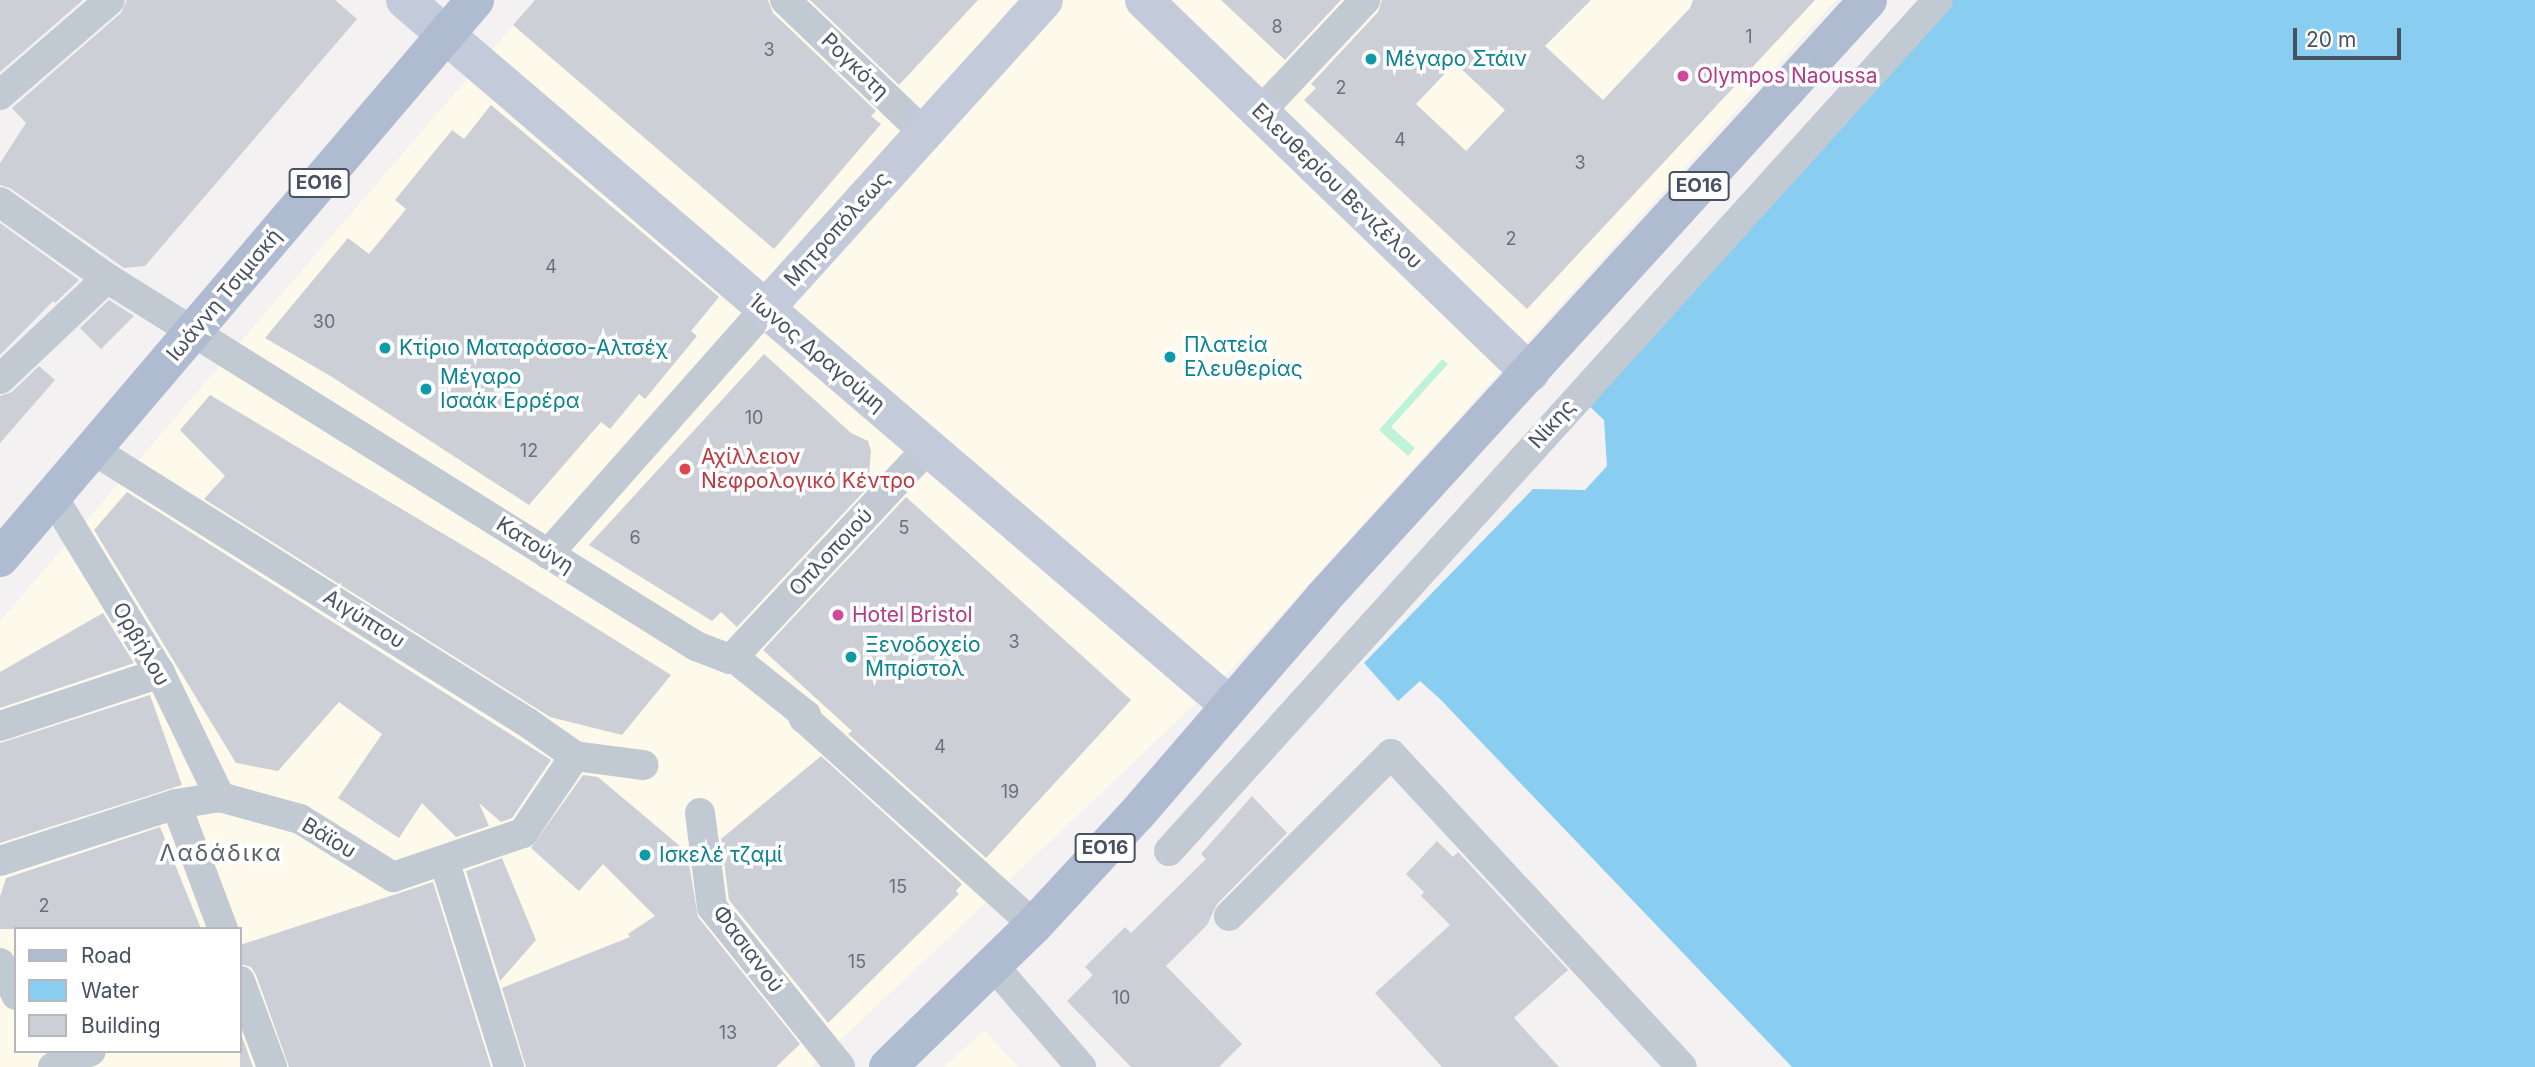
<!DOCTYPE html>
<meta charset="utf-8">
<style>
body{margin:0}
#map{position:relative;width:2535px;height:1067px;overflow:hidden;background:#f3f1f1;font-family:Inter,sans-serif}
div>[style]{position:absolute}
.commercial>*{inset:0;background:#fdfaeb}
.green>*{inset:0;background:#bef2d9}
.water>*{inset:0;background:#89cdf1}
.building>*{inset:0;background:#cccfd5}
.street>*{height:30px;margin:-15px;padding:0 15px;transform-origin:15px;border-radius:15px;background:#c1c9d3}
.secondary>*{height:38px;margin:-19px;padding:0 19px;transform-origin:19px;border-radius:19px;background:#c3cbda}
.primary>*{height:38px;margin:-19px;padding:0 19px;transform-origin:19px;border-radius:19px;background:#afbbd1}
.dots>*{width:19px;height:19px;translate:-50% -50%;box-sizing:border-box;border:4px solid #fff;border-radius:50%}
span{translate:-50% -50%;white-space:nowrap;text-align:center;line-height:1.15;-webkit-text-stroke:7px #fff;paint-order:stroke}
.number-label{font-size:18px;color:#68707c}
.number-label span{-webkit-text-stroke-width:0}
.shield-label span{padding:2px 5px;background:#fff;border:2px solid;border-radius:5px;-webkit-text-stroke-width:0}
.shield-label{font-size:19px;color:#47515f;font-weight:700}
.culture-label{font-size:21px;color:#0d838f}
.left{translate:0 -50%;text-align:left}
.street-label{font-size:21px;color:#47515f}
.hotel-label{font-size:21px;color:#b23c85}
.health-label{font-size:21px;color:#be3a42}
.neighbourhood-label{font-size:23px;color:#5d6066;letter-spacing:2px}
.legend{position:absolute;left:14px;top:927px;width:228px;height:126px;box-sizing:border-box;background:#fff;border:2px solid #b5b9bf;margin:0;padding:9px 12px;list-style:none;font-size:21px;color:#47515f}
.legend li{display:flex;align-items:center;gap:14px;height:35px}
.legend b{width:35px;border:2px solid #b5b9bf}
.scale{position:absolute;left:2293px;top:28px;width:108px;height:32px;box-sizing:border-box;border:4px solid #47515f;border-top:0;padding-left:9px;font-size:21px;line-height:24px;white-space:nowrap;color:#47515f;-webkit-text-stroke:5px #fff;paint-order:stroke}
</style>
<div id="map">
<div class="commercial">
<i style="clip-path:polygon(evenodd,535px 0,1836px 0,1232px 669px,812px 1067px,0 1067px,0 621px,535px 0,16px 929px,240px 929px,240px 1051px,16px 1051px,16px 929px)"></i>
<i style="clip-path:polygon(984px 1030px,1018px 1067px,944px 1067px)"></i>
</div>
<div class="green">
<i style="clip-path:polygon(1442px 359px,1448px 364px,1391px 427px,1415px 448px,1408px 456px,1379px 430px)"></i>
</div>
<div class="water">
<i style="clip-path:polygon(1951px 0,2535px 0,2535px 1067px,1792px 1067px,1440px 699px,1420px 681px,1398px 701px,1364px 663px,1533px 489px,1585px 490px,1607px 466px,1604px 420px,1585px 402px)"></i>
</div>
<div class="building">
<i style="clip-path:polygon(0 0,83px 0,0 72px)"></i>
<i style="clip-path:polygon(127px 0,335px 0,357px 19px,145px 266px,124px 268px,10px 188px,0 185px,0 163px,26px 123px,12px 108px,121px 13px)"></i>
<i style="clip-path:polygon(535px 0,768px 0,773px 13px,876px 111px,871px 116px,881px 124px,774px 249px,513px 25px)"></i>
<i style="clip-path:polygon(810px 0,978px 0,899px 85px)"></i>
<i style="clip-path:polygon(1221px 0,1341px 0,1285px 60px)"></i>
<i style="clip-path:polygon(evenodd,1382px 0,1591px 0,1545px 46px,1603px 100px,1690px 8px,1693px 0,1815px 0,1527px 309px,1304px 100px,1316px 88px,1311px 84px,1378px 12px,1382px 0,1455px 63px,1505px 110px,1466px 151px,1416px 104px,1455px 63px)"></i>
<i style="clip-path:polygon(491px 105px,719px 297px,691px 331px,697px 336px,645px 399px,639px 394px,610px 429px,601px 422px,529px 505px,332px 377px,265px 338px,348px 238px,369px 254px,406px 209px,395px 200px,452px 130px,464px 139px)"></i>
<i style="clip-path:polygon(0 223px,79px 280px,55px 303px,53px 301px,0 355px)"></i>
<i style="clip-path:polygon(109px 300px,134px 316px,101px 349px,80px 328px)"></i>
<i style="clip-path:polygon(764px 354px,851px 433px,868px 441px,871px 451px,868px 487px,737px 627px,721px 612px,712px 621px,589px 545px)"></i>
<i style="clip-path:polygon(39px 366px,55px 380px,0 443px,0 396px,12px 392px)"></i>
<i style="clip-path:polygon(210px 395px,484px 558px,671px 675px,622px 735px,550px 717px,204px 499px,225px 476px,180px 430px)"></i>
<i style="clip-path:polygon(127px 492px,551px 760px,512px 818px,501px 822px,479px 803px,489px 826px,456px 837px,422px 803px,399px 838px,338px 798px,382px 734px,339px 702px,278px 771px,236px 763px,94px 530px)"></i>
<i style="clip-path:polygon(906px 497px,1131px 700px,986px 858px,848px 734px,852px 731px,763px 650px)"></i>
<i style="clip-path:polygon(103px 613px,134px 663px,0 708px,0 672px)"></i>
<i style="clip-path:polygon(150px 695px,182px 785px,0 843px,0 743px)"></i>
<i style="clip-path:polygon(821px 756px,962px 884px,956px 891px,959px 894px,828px 1023px,729px 900px,721px 839px)"></i>
<i style="clip-path:polygon(583px 775px,598px 777px,687px 852px,698px 917px,800px 1044px,776px 1067px,526px 1067px,502px 988px,630px 937px,628px 934px,655px 916px,603px 864px,579px 891px,531px 848px)"></i>
<i style="clip-path:polygon(1252px 796px,1287px 833px,1217px 904px,1207px 925px,1166px 966px,1242px 1044px,1219px 1067px,1131px 1067px,1067px 1001px,1093px 975px,1085px 967px,1125px 927px,1131px 933px,1206px 859px,1201px 854px)"></i>
<i style="clip-path:polygon(160px 827px,201px 929px,0 929px,0 897px,6px 878px)"></i>
<i style="clip-path:polygon(1437px 841px,1453px 857px,1458px 852px,1568px 970px,1514px 1018px,1559px 1067px,1442px 1067px,1375px 993px,1450px 925px,1421px 896px,1424px 892px,1406px 874px)"></i>
<i style="clip-path:polygon(502px 858px,536px 940px,500px 981px,466px 871px)"></i>
<i style="clip-path:polygon(433px 882px,491px 1067px,289px 1067px,256px 975px,251px 967px,240px 964px,240px 945px)"></i>
<i style="clip-path:polygon(240px 1031px,253px 1067px,240px 1067px)"></i>
</div>
<div class="street">
<i style="left:785px;top:0;width:192px;rotate:43.7deg"></i>
<i style="left:0;top:95px;width:145px;rotate:-40.8deg"></i>
<i style="left:1260px;top:112px;width:154px;rotate:-46.8deg"></i>
<i style="left:0;top:202px;width:131px;rotate:35.4deg"></i>
<i style="left:107px;top:278px;width:695px;rotate:32deg"></i>
<i style="left:696px;top:646px;width:36px;rotate:21deg"></i>
<i style="left:730px;top:659px;width:4px;rotate:-34deg"></i>
<i style="left:733px;top:657px;width:93px;rotate:38.5deg"></i>
<i style="left:806px;top:715px;width:4px;rotate:124deg"></i>
<i style="left:804px;top:718px;width:309px;rotate:42deg"></i>
<i style="left:0;top:379px;width:147px;rotate:-43.3deg"></i>
<i style="left:92px;top:449px;width:515px;rotate:32.15deg"></i>
<i style="left:528px;top:723px;width:57px;rotate:35.1deg"></i>
<i style="left:575px;top:756px;width:69px;rotate:7.5deg"></i>
<i style="left:53px;top:497px;width:206px;rotate:58.7deg"></i>
<i style="left:160px;top:673px;width:138px;rotate:64.2deg"></i>
<i style="left:548px;top:554px;width:327px;rotate:-48.5deg"></i>
<i style="left:733px;top:657px;width:287px;rotate:-47deg"></i>
<i style="left:0;top:726px;width:169px;rotate:-18.3deg"></i>
<i style="left:176px;top:804px;width:134px;rotate:69.4deg"></i>
<i style="left:700px;top:813px;width:95px;rotate:82.7deg"></i>
<i style="left:712px;top:907px;width:205px;rotate:51.3deg"></i>
<i style="left:1169px;top:851px;width:1147px;rotate:-47.9deg"></i>
<i style="left:444px;top:860px;width:217px;rotate:72.6deg"></i>
<i style="left:0;top:861px;width:185px;rotate:-17.9deg"></i>
<i style="left:176px;top:804px;width:45px;rotate:-9deg"></i>
<i style="left:220px;top:797px;width:83px;rotate:15.4deg"></i>
<i style="left:300px;top:819px;width:110px;rotate:31.9deg"></i>
<i style="left:393px;top:877px;width:137px;rotate:-18.7deg"></i>
<i style="left:523px;top:833px;width:93px;rotate:-56deg"></i>
<i style="left:1229px;top:916px;width:229px;rotate:-45deg"></i>
<i style="left:1391px;top:754px;width:427px;rotate:47.1deg"></i>
<i style="left:0;top:963px;width:36px;rotate:63deg"></i>
<i style="left:993px;top:965px;width:135px;rotate:49.2deg"></i>
<i style="left:240px;top:981px;width:92px;rotate:69.6deg"></i>
<i style="left:53px;top:1067px;width:41px;rotate:-22.8deg"></i>
</div>
<div class="secondary">
<i style="left:405px;top:0;width:1084px;rotate:40.55deg"></i>
<i style="left:1144px;top:0;width:537px;rotate:44.02deg"></i>
<i style="left:765px;top:309px;width:416px;rotate:-47.9deg"></i>
</div>
<div class="primary">
<i style="left:0;top:558px;width:733px;rotate:-49.59deg"></i>
<i style="left:888px;top:1067px;width:204px;rotate:-44.2deg"></i>
<i style="left:1034px;top:925px;width:150px;rotate:-47.2deg"></i>
<i style="left:1136px;top:815px;width:286px;rotate:-49.2deg"></i>
<i style="left:1323px;top:598px;width:809px;rotate:-47.65deg"></i>
</div>
<div class="dots">
<i style="left:1371px;top:59px;background:#0f9aa8"></i>
<i style="left:1683px;top:76px;background:#d1479c"></i>
<i style="left:385px;top:348px;background:#0f9aa8"></i>
<i style="left:1170px;top:357px;background:#0f9aa8"></i>
<i style="left:426px;top:389px;background:#0f9aa8"></i>
<i style="left:685px;top:469px;background:#e0444e"></i>
<i style="left:838px;top:615px;background:#d1479c"></i>
<i style="left:851px;top:657px;background:#0f9aa8"></i>
<i style="left:645px;top:855px;background:#0f9aa8"></i>
</div>
<div class="number-label">
<span style="left:1277px;top:27px">8</span>
<span style="left:1749px;top:37px">1</span>
<span style="left:769px;top:50px">3</span>
<span style="left:1341px;top:88px">2</span>
<span style="left:1400px;top:140px">4</span>
<span style="left:1580px;top:163px">3</span>
<span style="left:1511px;top:239px">2</span>
<span style="left:551px;top:267px">4</span>
<span style="left:324px;top:322px">30</span>
<span style="left:754px;top:418px">10</span>
<span style="left:529px;top:451px">12</span>
<span style="left:904px;top:528px">5</span>
<span style="left:635px;top:538px">6</span>
<span style="left:1014px;top:642px">3</span>
<span style="left:940px;top:747px">4</span>
<span style="left:1010px;top:792px">19</span>
<span style="left:898px;top:887px">15</span>
<span style="left:44px;top:906px">2</span>
<span style="left:857px;top:962px">15</span>
<span style="left:1121px;top:998px">10</span>
<span style="left:728px;top:1033px">13</span>
</div>
<div class="shield-label">
<span style="left:319px;top:183px">ΕΟ16</span>
<span style="left:1699px;top:186px">ΕΟ16</span>
<span style="left:1105px;top:848px">ΕΟ16</span>
</div>
<div class="culture-label">
<span class="left" style="left:1385px;top:59px">Μέγαρο Στάιν</span>
<span class="left" style="left:1184px;top:357px">Πλατεία<br>Ελευθερίας</span>
<span class="left" style="left:399px;top:348px">Κτίριο Ματαράσσο-Αλτσέχ</span>
<span class="left" style="left:440px;top:389px">Μέγαρο<br>Ισαάκ Ερρέρα</span>
<span class="left" style="left:865px;top:657px">Ξενοδοχείο<br>Μπρίστολ</span>
<span class="left" style="left:659px;top:855px">Ισκελέ τζαμί</span>
</div>
<div class="street-label">
<span style="left:855px;top:66px;rotate:44deg">Ρογκότη</span>
<span style="left:1337px;top:186px;rotate:44deg">Ελευθερίου Βενιζέλου</span>
<span style="left:837px;top:229px;rotate:-48deg">Μητροπόλεως</span>
<span style="left:224px;top:295px;rotate:-50deg">Ιωάννη Τσιμισκή</span>
<span style="left:817px;top:353px;rotate:40deg">Ίωνος Δραγούμη</span>
<span style="left:1552px;top:424px;rotate:-48deg">Νίκης</span>
<span style="left:535px;top:545px;rotate:32deg">Κατούνη</span>
<span style="left:831px;top:552px;rotate:-47deg">Οπλοποιού</span>
<span style="left:364px;top:619px;rotate:32deg">Αιγύπτου</span>
<span style="left:141px;top:644px;rotate:60deg">Ορβήλου</span>
<span style="left:329px;top:838px;rotate:31deg">Βάϊου</span>
<span style="left:748px;top:949px;rotate:53deg">Φασιανού</span>
</div>
<div class="hotel-label">
<span class="left" style="left:1697px;top:76px">Olympos Naoussa</span>
<span class="left" style="left:852px;top:615px">Hotel Bristol</span>
</div>
<div class="health-label">
<span class="left" style="left:701px;top:469px">Αχίλλειον<br>Νεφρολογικό Κέντρο</span>
</div>
<div class="neighbourhood-label">
<span style="left:221px;top:853px">Λαδάδικα</span>
</div>
<ul class="legend">
<li><b style="height:9px;background:#afbbd1"></b>Road</li>
<li><b style="height:19px;background:#89cdf1"></b>Water</li>
<li><b style="height:19px;background:#cccfd5"></b>Building</li>
</ul>
<div class="scale">20 m</div>
</div>
